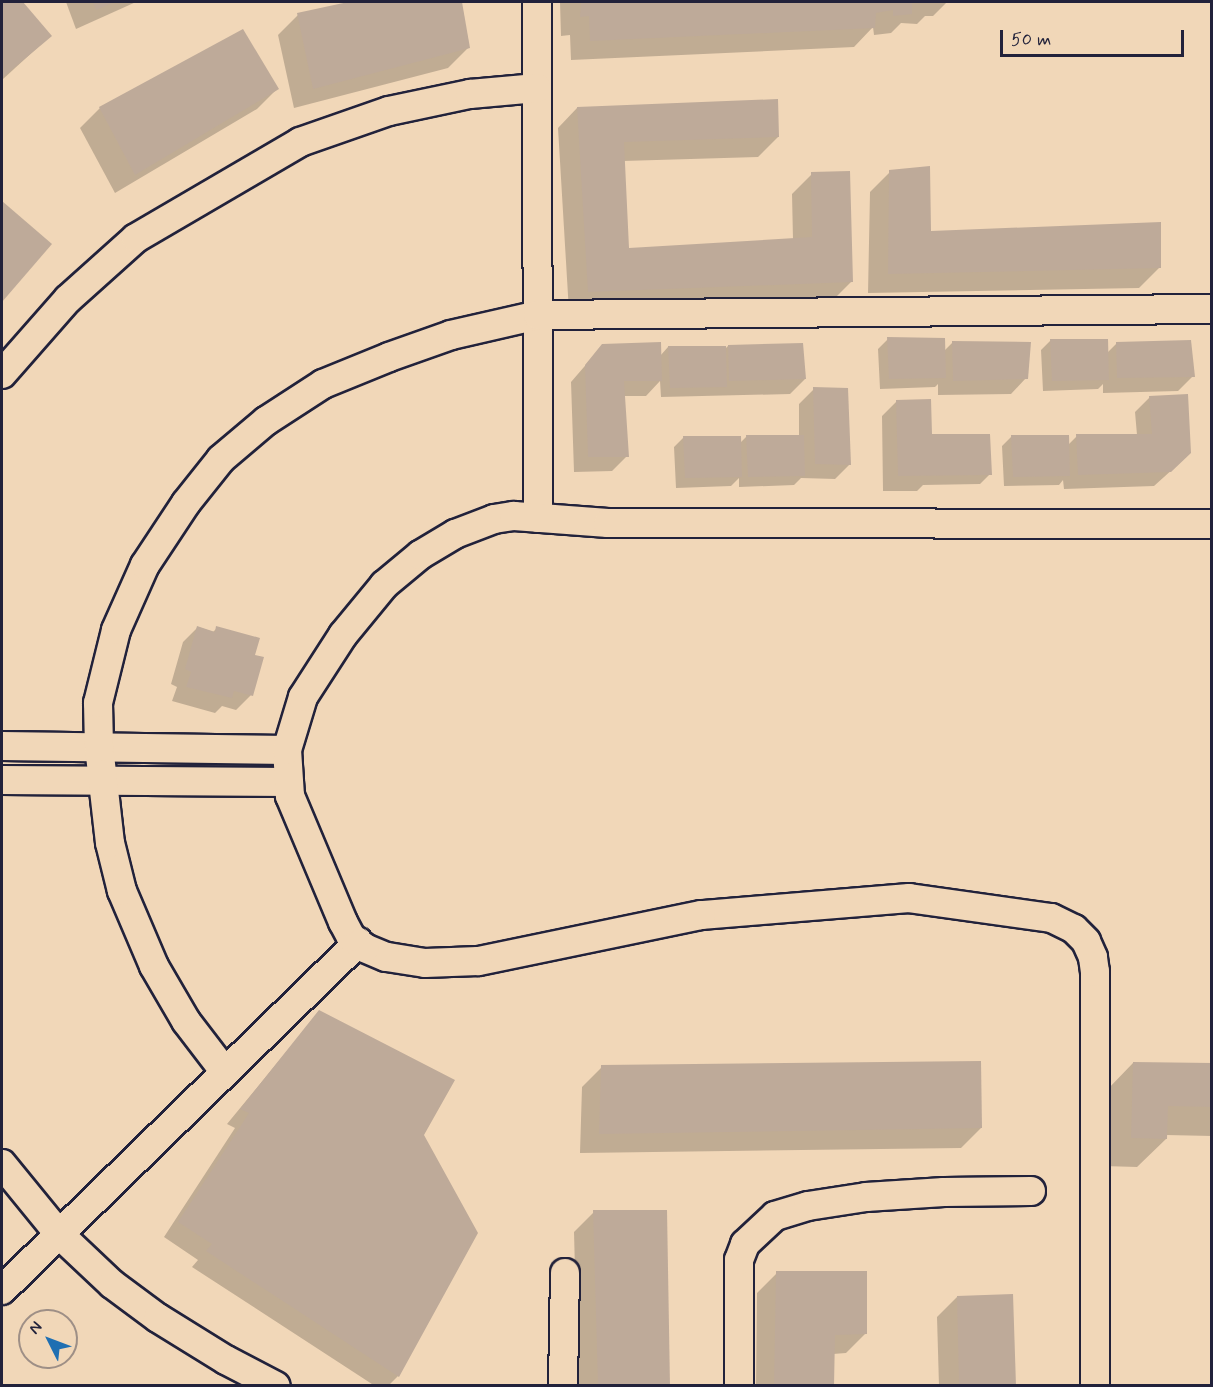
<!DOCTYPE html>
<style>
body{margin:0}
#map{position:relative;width:1213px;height:1387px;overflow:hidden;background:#f1d7b8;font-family:Mynerve,sans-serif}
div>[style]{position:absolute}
.shadow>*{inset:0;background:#0003}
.building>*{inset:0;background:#beaa99}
.roads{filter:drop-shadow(2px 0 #22223b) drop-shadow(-2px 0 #22223b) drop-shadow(0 2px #22223b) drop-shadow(0 -2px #22223b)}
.minor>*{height:28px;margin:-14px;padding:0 14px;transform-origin:14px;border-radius:14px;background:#f1d7b8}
span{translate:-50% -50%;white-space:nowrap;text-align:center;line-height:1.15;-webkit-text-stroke:4.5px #f1d7b8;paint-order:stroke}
.frame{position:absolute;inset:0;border:3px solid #22223b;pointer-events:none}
.north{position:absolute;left:18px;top:1309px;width:60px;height:60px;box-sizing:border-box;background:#f1d7b8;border:2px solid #9e8f86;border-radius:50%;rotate:312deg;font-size:16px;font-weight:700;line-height:24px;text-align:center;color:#22223b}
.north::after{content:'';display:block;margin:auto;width:21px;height:27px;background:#1f6fb2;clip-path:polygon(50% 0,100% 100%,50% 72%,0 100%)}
.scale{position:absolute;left:1000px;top:30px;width:184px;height:27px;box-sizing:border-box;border:3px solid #22223b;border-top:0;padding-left:8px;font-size:18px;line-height:21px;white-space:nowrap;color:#22223b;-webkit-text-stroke:4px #f1d7b8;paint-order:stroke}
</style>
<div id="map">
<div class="shadow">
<i style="clip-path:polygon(2px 2px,21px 2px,50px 36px,2px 80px)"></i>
<i style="clip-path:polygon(66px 2px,136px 2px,76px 29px)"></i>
<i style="clip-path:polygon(354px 2px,460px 2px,468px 48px,448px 68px,294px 108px,278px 35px,298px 15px)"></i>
<i style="clip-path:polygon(560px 2px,947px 2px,933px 16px,925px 16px,917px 24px,901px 23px,891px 33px,874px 35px,873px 27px,854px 47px,571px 60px,570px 35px,561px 36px)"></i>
<i style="clip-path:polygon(277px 89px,257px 109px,115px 193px,80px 128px,100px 108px)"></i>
<i style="clip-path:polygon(577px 108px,778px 137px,758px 157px,623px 161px,628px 250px,793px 240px,792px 194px,812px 174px,851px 282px,831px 302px,569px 312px,558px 128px)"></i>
<i style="clip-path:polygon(890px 172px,930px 232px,1159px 268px,1139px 288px,868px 293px,870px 192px)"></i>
<i style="clip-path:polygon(2px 203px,50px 244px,2px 300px)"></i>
<i style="clip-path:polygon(888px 339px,944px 351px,953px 342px,1026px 378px,1011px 394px,938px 395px,938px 384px,935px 387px,880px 389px,878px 349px)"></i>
<i style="clip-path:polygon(1051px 340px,1107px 353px,1117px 343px,1193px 376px,1178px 391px,1103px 393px,1103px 384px,1098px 389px,1043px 391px,1041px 350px)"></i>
<i style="clip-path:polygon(603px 345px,660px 356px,668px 347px,724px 350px,728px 346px,805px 379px,790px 394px,661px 397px,660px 381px,646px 396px,623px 396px,627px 456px,612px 471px,574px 472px,571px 382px)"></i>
<i style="clip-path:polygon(814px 389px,850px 464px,835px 479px,801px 478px,794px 485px,739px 487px,739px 478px,731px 486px,676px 488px,674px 447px,684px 437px,740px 443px,747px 436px,799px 437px,799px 404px)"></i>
<i style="clip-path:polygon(1150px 397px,1174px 468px,1154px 486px,1064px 489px,1063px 480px,1059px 485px,1004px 486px,1002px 446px,1012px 436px,1068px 445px,1077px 436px,1137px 435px,1135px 412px)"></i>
<i style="clip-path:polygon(897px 401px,931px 437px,990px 474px,980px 484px,923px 485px,917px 491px,883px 491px,882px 416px)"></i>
<i style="clip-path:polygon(198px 627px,213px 632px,217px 628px,253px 656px,251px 695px,236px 710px,222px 706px,215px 713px,172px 701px,177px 687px,171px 684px,183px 642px)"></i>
<i style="clip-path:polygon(319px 1012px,423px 1135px,398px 1376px,388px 1386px,375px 1386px,192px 1267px,198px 1260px,164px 1237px,235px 1128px,227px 1124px)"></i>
<i style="clip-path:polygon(1133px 1063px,1212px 1065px,1212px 1136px,1166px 1135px,1166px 1139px,1137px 1167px,1103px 1166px,1105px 1092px)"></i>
<i style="clip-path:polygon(602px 1067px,981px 1128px,961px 1148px,580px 1153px,582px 1087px)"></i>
<i style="clip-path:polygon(594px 1212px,668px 1386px,578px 1386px,574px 1232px)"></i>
<i style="clip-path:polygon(777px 1273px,866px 1333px,846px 1353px,833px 1354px,833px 1386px,756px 1386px,757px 1293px)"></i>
<i style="clip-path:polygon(957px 1297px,1014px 1386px,939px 1386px,937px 1317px)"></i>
</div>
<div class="building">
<i style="clip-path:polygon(2px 2px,23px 2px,52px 36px,2px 78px)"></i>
<i style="clip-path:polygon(93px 2px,115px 2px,96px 10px)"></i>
<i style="clip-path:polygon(348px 2px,462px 2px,470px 48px,313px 89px,297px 13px)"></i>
<i style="clip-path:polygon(581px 2px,912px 2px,912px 14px,893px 16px,893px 10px,876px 13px,875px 28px,590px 41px,589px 16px,580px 17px)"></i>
<i style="clip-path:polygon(243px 29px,279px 89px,135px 175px,99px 107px)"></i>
<i style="clip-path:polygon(778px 99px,779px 137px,624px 142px,629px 248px,812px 237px,811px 172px,850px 171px,853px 282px,588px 292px,577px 107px)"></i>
<i style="clip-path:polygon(930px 166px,931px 231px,1161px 222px,1161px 268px,888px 274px,889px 170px)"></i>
<i style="clip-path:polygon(2px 201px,52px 244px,2px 302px)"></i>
<i style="clip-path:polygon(887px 337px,945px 338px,946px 378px,889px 379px)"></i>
<i style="clip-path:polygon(1050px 339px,1108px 339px,1109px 380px,1052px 381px)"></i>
<i style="clip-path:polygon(1191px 340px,1195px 377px,1117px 378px,1116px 342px)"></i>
<i style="clip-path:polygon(952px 341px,1031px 342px,1028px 379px,953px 381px)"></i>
<i style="clip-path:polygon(661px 342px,662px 381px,624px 381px,629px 457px,588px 457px,585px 365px,602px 344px)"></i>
<i style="clip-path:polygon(803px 343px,806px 379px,729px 381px,728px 345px)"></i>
<i style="clip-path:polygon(668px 346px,726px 346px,727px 387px,670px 388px)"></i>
<i style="clip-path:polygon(813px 387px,848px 388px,851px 465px,815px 464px)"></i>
<i style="clip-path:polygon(1188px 394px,1191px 453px,1171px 472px,1078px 475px,1076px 434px,1152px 434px,1149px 396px)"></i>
<i style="clip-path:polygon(931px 399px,932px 434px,990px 434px,992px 475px,898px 476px,896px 400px)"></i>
<i style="clip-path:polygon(746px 435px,804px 435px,805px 476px,748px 477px)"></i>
<i style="clip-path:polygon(1011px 435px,1069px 435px,1070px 476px,1013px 477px)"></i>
<i style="clip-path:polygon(683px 436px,741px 436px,742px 477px,685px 478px)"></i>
<i style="clip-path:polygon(197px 626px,215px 632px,216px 626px,260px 638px,255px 655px,264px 657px,253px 696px,234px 691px,232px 698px,186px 687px,191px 672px,185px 669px)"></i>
<i style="clip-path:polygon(319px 1010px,455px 1080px,424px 1135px,478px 1233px,399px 1377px,206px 1251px,212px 1244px,178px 1222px,249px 1113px,240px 1109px)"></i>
<i style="clip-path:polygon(981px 1061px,982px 1128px,599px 1134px,601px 1065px)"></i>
<i style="clip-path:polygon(1133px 1062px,1212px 1063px,1212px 1107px,1168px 1106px,1167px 1139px,1131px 1138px)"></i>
<i style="clip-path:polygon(593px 1210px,667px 1210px,670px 1386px,598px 1386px)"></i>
<i style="clip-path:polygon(776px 1271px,867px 1271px,867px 1334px,835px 1335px,834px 1386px,774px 1386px)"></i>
<i style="clip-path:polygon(1013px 1294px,1016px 1386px,959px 1386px,957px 1296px)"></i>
</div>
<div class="roads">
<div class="minor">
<i style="left:537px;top:2px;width:516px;rotate:89.89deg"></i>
<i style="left:2px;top:374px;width:100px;rotate:-48.7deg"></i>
<i style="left:68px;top:299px;width:91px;rotate:-41.9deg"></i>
<i style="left:136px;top:238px;width:190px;rotate:-30.3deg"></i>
<i style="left:300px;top:142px;width:94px;rotate:-19.2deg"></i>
<i style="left:389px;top:111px;width:83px;rotate:-11.9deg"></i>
<i style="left:470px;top:94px;width:67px;rotate:-5.1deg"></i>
<i style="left:2px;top:746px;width:285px;rotate:0.8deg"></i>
<i style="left:2px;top:780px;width:286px;rotate:0.4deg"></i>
<i style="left:225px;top:1072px;width:64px;rotate:-127.4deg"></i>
<i style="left:186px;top:1021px;width:64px;rotate:-120.2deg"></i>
<i style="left:154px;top:966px;width:82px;rotate:-113.1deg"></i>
<i style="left:122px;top:891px;width:49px;rotate:-104deg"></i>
<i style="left:110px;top:843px;width:97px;rotate:-96.5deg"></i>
<i style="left:99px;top:747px;width:44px;rotate:-91.3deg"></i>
<i style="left:98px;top:703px;width:75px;rotate:-76.1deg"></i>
<i style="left:116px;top:630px;width:71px;rotate:-66deg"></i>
<i style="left:145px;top:565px;width:74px;rotate:-56.5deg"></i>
<i style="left:186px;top:503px;width:56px;rotate:-51.5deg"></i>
<i style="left:221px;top:459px;width:59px;rotate:-40.2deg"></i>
<i style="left:266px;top:421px;width:68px;rotate:-33deg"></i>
<i style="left:323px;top:384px;width:71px;rotate:-22.2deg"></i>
<i style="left:389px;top:357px;width:66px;rotate:-19.5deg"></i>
<i style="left:451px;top:335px;width:89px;rotate:-12.9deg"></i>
<i style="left:538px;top:315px;width:674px;rotate:-0.51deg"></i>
<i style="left:2px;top:1164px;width:90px;rotate:50.8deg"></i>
<i style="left:59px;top:1234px;width:73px;rotate:43.3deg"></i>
<i style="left:112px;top:1284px;width:57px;rotate:36.5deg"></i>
<i style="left:158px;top:1318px;width:80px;rotate:31.7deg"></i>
<i style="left:226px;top:1360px;width:56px;rotate:27.5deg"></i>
<i style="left:2px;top:1290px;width:498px;rotate:-44.3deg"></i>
<i style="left:563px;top:1386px;width:113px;rotate:-89deg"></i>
<i style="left:739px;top:1386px;width:126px;rotate:-90deg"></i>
<i style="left:739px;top:1260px;width:17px;rotate:-69deg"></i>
<i style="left:745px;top:1244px;width:41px;rotate:-43deg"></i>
<i style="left:775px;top:1216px;width:34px;rotate:-17deg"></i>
<i style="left:808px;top:1206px;width:59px;rotate:-8.8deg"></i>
<i style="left:866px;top:1197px;width:78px;rotate:-3.7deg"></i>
<i style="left:944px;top:1192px;width:87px;rotate:-0.7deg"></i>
<i style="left:1095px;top:1386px;width:414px;rotate:-90deg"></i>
<i style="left:1095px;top:972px;width:15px;rotate:-98deg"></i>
<i style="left:1093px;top:957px;width:17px;rotate:-114deg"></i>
<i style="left:1086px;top:941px;width:17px;rotate:-135deg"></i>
<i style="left:1074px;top:929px;width:25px;rotate:-154deg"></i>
<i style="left:1051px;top:918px;width:143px;rotate:-172deg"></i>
<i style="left:909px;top:898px;width:209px;rotate:175.3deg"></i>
<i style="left:701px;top:915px;width:228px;rotate:168.3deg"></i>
<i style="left:478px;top:961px;width:53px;rotate:177.8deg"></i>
<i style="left:425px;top:963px;width:39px;rotate:-171deg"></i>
<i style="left:386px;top:957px;width:23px;rotate:-157deg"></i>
<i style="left:365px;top:948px;width:18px;rotate:-142deg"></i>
<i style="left:351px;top:937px;width:17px;rotate:-118deg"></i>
<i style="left:343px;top:922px;width:137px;rotate:-112.8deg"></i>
<i style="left:290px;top:796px;width:46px;rotate:-93.7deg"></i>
<i style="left:287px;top:750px;width:55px;rotate:-73.2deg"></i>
<i style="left:303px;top:697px;width:74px;rotate:-57.2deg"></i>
<i style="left:343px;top:635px;width:65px;rotate:-50.6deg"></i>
<i style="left:384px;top:585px;width:47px;rotate:-39.8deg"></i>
<i style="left:420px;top:555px;width:41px;rotate:-31deg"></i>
<i style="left:455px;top:534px;width:42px;rotate:-21deg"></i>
<i style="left:494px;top:519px;width:20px;rotate:-9deg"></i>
<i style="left:514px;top:516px;width:94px;rotate:4.3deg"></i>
<i style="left:608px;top:523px;width:604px;rotate:0.09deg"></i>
</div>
</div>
<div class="frame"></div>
<div class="north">N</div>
<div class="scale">50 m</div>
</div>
